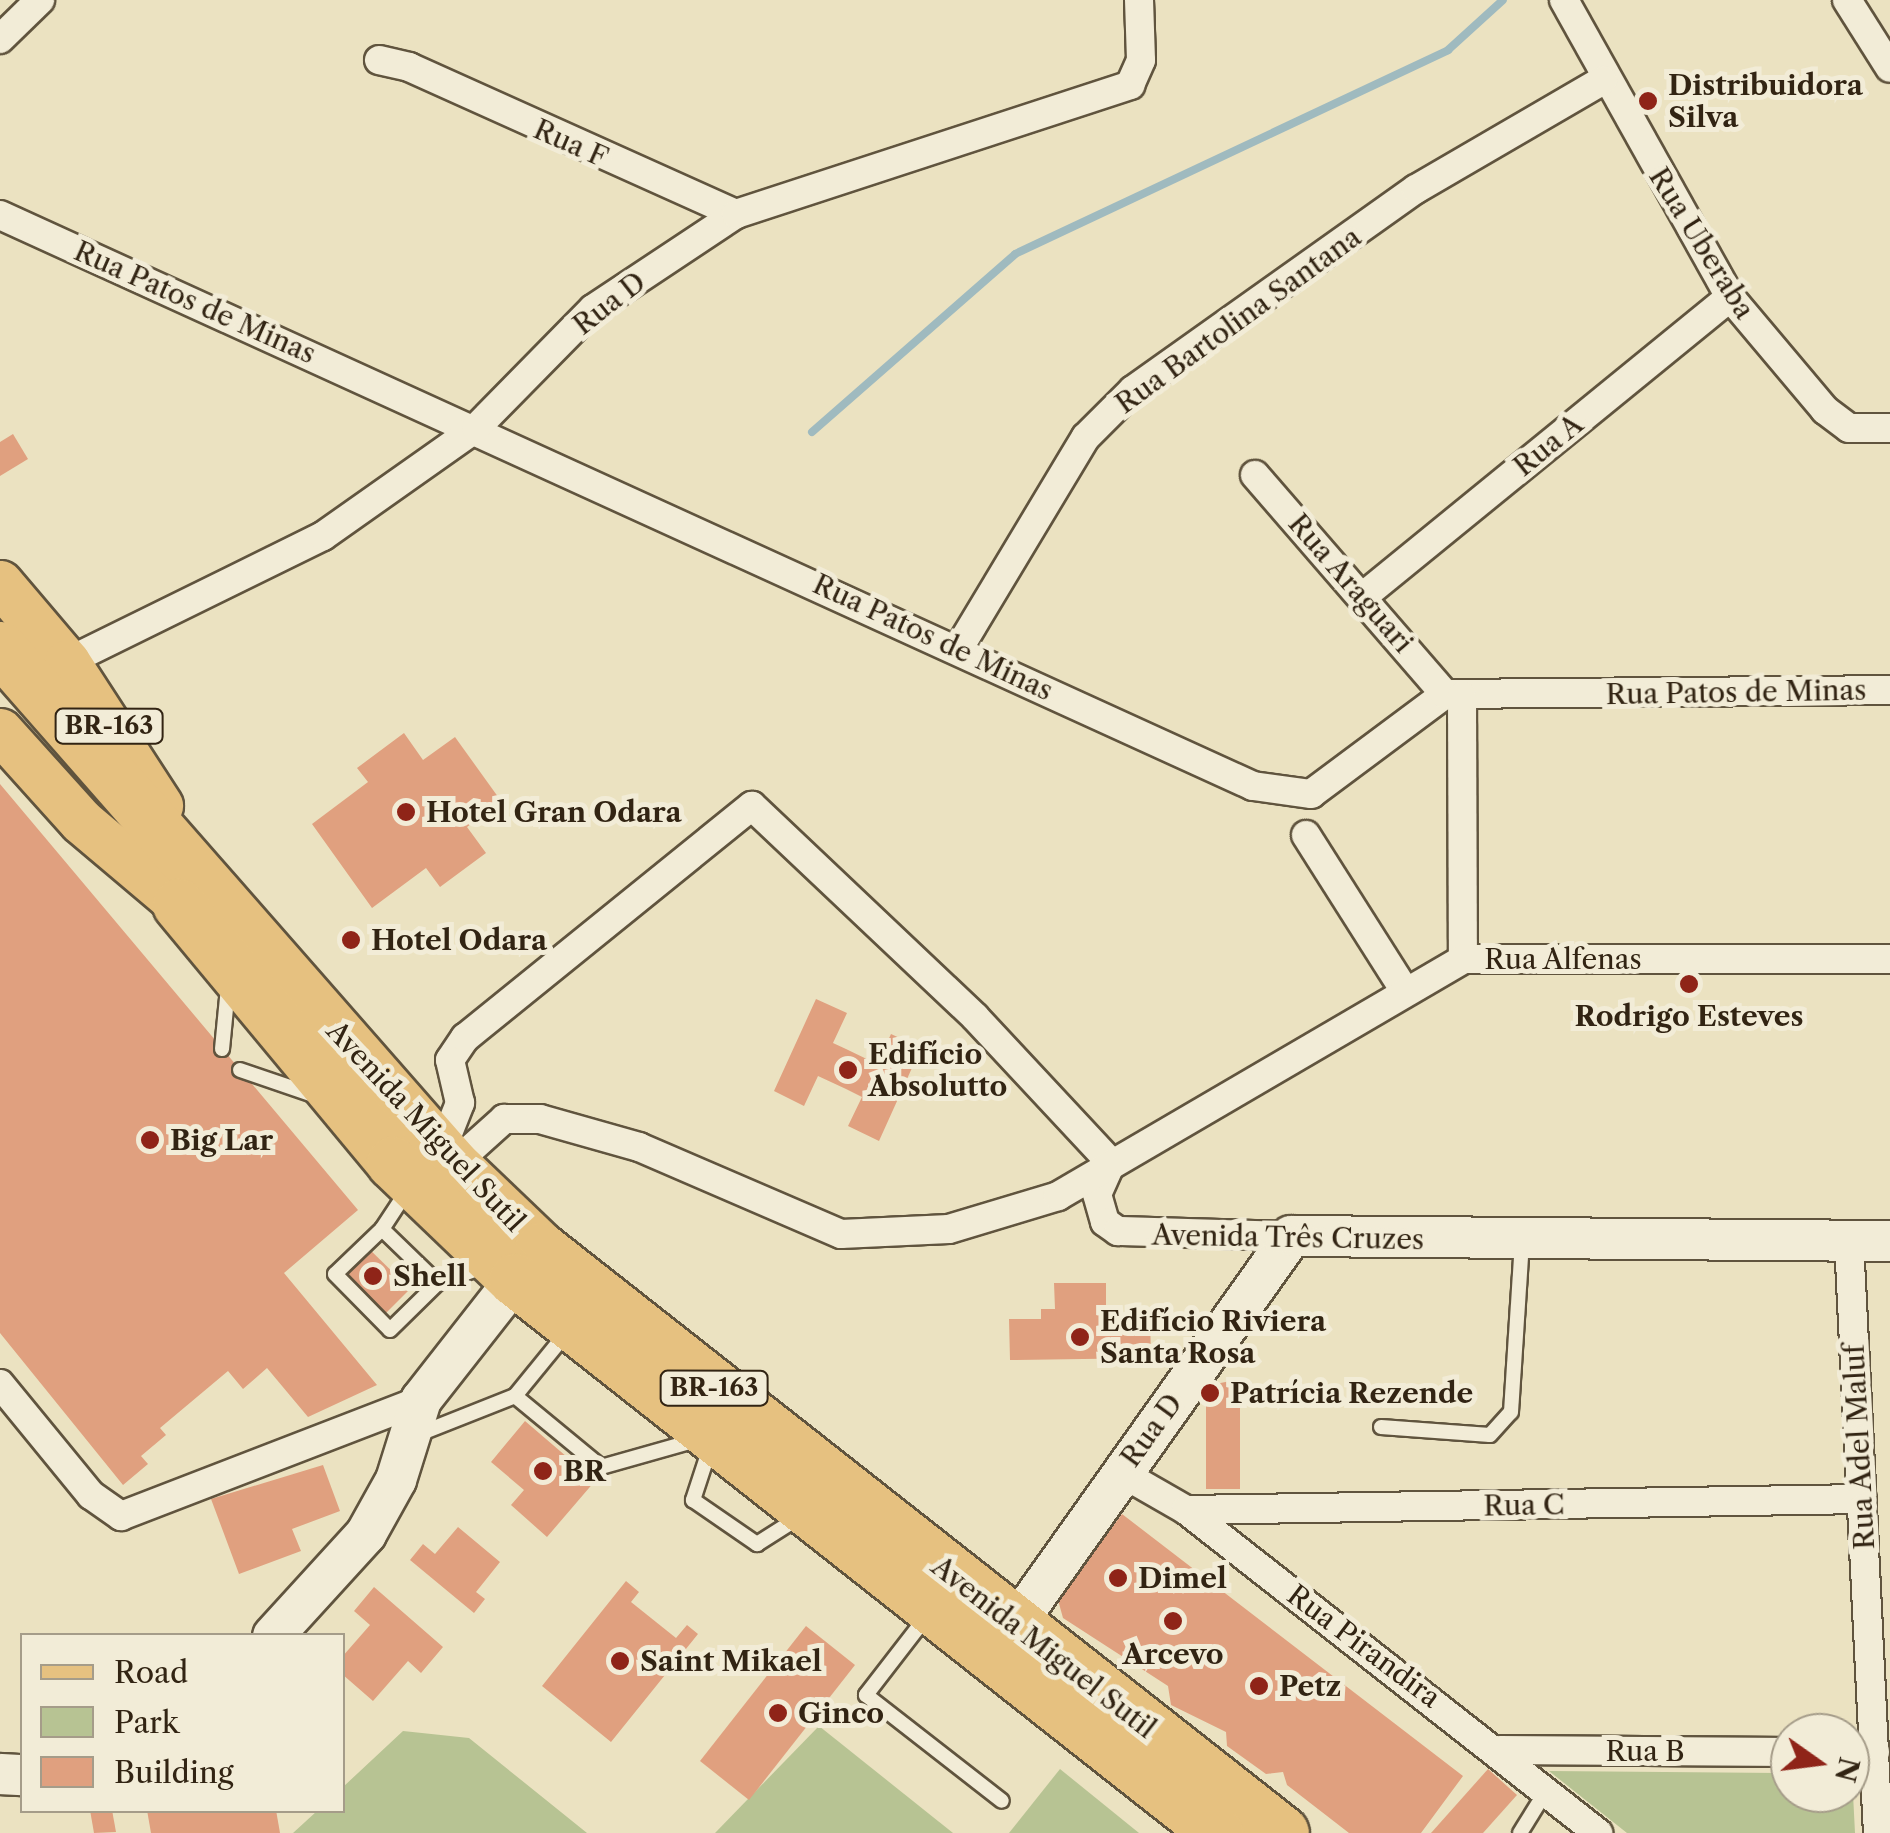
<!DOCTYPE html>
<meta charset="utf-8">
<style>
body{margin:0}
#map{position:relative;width:1890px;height:1833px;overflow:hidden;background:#ebe2c1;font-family:"Libre Caslon Text",serif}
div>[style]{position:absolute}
.green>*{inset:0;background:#b7c393}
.stream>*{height:8px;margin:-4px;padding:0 4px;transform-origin:4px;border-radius:4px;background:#9fbabf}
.building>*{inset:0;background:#e0a07f}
.roads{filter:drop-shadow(2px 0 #60543e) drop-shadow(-2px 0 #60543e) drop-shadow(0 2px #60543e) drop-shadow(0 -2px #60543e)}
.lane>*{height:14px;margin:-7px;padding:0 7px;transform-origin:7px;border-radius:7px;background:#f2ecd7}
.street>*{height:28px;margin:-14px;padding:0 14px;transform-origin:14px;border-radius:14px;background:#f2ecd7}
.secondary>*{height:40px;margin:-20px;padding:0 20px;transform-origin:20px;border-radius:20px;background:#f2ecd7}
.primary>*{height:45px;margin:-22.5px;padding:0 22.5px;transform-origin:22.5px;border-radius:22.5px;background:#e6c180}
.highway>*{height:52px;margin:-26px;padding:0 26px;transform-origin:26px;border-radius:26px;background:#e6c180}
.dots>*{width:28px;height:28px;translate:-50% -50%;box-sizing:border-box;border:5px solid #f2ecd7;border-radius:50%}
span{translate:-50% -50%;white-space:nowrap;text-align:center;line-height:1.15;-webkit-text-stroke:10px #f2ecd7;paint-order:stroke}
.shield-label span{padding:2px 8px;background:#f2ecd7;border:2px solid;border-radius:8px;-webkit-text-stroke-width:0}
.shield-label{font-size:25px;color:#322413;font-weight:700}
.poi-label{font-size:28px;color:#322413;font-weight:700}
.left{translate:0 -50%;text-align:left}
.street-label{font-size:28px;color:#322413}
.legend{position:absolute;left:20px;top:1633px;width:325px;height:180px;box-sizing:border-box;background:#f2ecd7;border:2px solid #a59c89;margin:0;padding:12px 18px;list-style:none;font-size:30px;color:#322413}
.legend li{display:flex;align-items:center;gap:20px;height:50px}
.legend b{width:50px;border:2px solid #a59c89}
.north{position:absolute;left:1770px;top:1713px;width:100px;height:100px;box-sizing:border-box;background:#f2ecd7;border:2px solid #a59c89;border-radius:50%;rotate:104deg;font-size:28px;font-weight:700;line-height:40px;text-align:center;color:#322413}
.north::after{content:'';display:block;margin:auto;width:35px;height:45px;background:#8f2418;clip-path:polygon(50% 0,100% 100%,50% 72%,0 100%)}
</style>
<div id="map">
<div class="green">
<i style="clip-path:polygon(819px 1726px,953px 1833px,715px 1833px)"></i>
<i style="clip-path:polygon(403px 1731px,469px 1738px,587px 1833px,293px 1833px,317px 1811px,342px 1810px,343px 1787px)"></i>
<i style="clip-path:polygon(1060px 1769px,1139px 1833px,1009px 1833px)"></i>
<i style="clip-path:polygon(1549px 1771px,1790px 1773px,1790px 1793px,1850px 1793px,1852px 1774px,1855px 1833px,1627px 1833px)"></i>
</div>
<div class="stream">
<i style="left:812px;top:432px;width:270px;rotate:-41.2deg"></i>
<i style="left:1015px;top:254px;width:479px;rotate:-25.2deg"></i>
<i style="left:1448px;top:50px;width:74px;rotate:-42.3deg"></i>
</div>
<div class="building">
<i style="clip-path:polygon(13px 434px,28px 459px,0 476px,0 442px)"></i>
<i style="clip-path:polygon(404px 733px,423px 760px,455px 737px,501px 801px,467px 827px,486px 853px,440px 887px,426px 868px,372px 908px,312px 824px,368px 782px,357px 768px)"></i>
<i style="clip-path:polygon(0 784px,358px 1210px,284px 1273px,377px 1385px,308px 1417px,267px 1368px,243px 1389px,228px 1371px,160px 1428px,166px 1435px,141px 1456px,148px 1464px,123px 1485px,0 1333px)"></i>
<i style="clip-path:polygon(816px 999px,847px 1013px,833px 1043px,846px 1049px,877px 1064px,891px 1034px,921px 1048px,879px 1141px,848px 1126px,862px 1097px,846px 1089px,818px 1076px,804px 1106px,774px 1091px)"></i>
<i style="clip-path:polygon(359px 1239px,410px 1289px,386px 1313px,336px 1263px)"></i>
<i style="clip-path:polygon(1054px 1283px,1106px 1283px,1106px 1309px,1118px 1309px,1118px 1318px,1150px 1317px,1151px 1358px,1010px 1360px,1009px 1319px,1041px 1319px,1041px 1309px,1055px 1309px)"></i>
<i style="clip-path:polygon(1240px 1379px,1240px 1489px,1206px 1489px,1206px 1386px)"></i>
<i style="clip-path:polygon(525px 1421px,595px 1481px,547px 1537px,511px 1505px,524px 1490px,491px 1462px)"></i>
<i style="clip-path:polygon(323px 1465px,340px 1511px,292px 1529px,301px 1551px,239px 1574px,211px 1499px)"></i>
<i style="clip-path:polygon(1122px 1514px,1463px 1776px,1421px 1833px,1349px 1833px,1287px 1785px,1283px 1772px,1266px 1774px,1227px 1746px,1226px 1732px,1171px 1705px,1168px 1686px,1063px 1618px,1058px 1600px)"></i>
<i style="clip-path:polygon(458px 1527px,500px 1562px,476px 1592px,485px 1599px,474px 1613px,410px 1560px,423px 1544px,435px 1554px)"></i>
<i style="clip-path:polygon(626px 1581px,639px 1592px,631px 1602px,676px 1638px,687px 1625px,698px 1634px,611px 1742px,542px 1686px)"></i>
<i style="clip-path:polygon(374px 1587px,443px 1647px,421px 1673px,408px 1661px,373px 1701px,342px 1674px,342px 1657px,370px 1625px,354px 1611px)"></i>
<i style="clip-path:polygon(806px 1626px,855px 1665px,749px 1800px,700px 1761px)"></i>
<i style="clip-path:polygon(1488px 1769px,1517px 1795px,1483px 1833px,1431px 1833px)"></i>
<i style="clip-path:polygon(90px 1810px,112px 1810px,116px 1832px,94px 1833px)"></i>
<i style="clip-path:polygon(147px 1810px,276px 1810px,280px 1833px,151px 1833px)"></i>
</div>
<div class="roads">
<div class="lane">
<i style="left:222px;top:1049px;width:61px;rotate:-84.4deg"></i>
<i style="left:240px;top:1070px;width:74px;rotate:18.9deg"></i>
<i style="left:407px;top:1191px;width:45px;rotate:123.3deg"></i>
<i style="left:382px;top:1229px;width:78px;rotate:44deg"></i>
<i style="left:438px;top:1283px;width:51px;rotate:-19.5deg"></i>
<i style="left:382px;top:1229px;width:65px;rotate:136.2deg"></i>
<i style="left:335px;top:1274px;width:78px;rotate:45.5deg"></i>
<i style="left:390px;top:1330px;width:67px;rotate:-44.4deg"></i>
<i style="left:515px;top:1396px;width:112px;rotate:39.5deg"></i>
<i style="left:601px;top:1467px;width:103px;rotate:-15.8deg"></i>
<i style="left:1381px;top:1427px;width:109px;rotate:4.2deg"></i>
<i style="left:1490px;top:1435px;width:31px;rotate:-48deg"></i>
<i style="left:1511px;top:1412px;width:169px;rotate:-86.3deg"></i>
<i style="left:414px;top:1436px;width:109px;rotate:-21.6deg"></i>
<i style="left:515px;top:1396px;width:84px;rotate:-50.8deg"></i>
<i style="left:710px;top:1448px;width:55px;rotate:108.1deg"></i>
<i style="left:693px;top:1500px;width:78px;rotate:34.5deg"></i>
<i style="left:757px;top:1544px;width:49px;rotate:-32.4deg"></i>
<i style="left:927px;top:1616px;width:100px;rotate:127.7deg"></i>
<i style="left:866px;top:1695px;width:172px;rotate:37.9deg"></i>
<i style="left:1520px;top:1833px;width:49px;rotate:-58.2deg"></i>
</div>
<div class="street">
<i style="left:1564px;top:0;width:340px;rotate:60.8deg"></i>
<i style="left:1730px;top:297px;width:148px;rotate:49.9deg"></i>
<i style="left:1825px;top:410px;width:30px;rotate:37deg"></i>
<i style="left:1849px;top:428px;width:41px"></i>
<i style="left:1847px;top:0;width:80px;rotate:57.7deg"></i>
<i style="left:0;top:39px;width:56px;rotate:-44.3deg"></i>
<i style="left:379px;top:60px;width:31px;rotate:13deg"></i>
<i style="left:409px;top:67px;width:359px;rotate:24.2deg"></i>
<i style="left:0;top:215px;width:1377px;rotate:24.5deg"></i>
<i style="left:1253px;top:786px;width:59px;rotate:7.9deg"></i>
<i style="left:1311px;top:794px;width:167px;rotate:-36.7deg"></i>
<i style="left:1445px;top:694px;width:445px;rotate:-0.5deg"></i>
<i style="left:1255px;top:475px;width:290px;rotate:49.1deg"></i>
<i style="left:1366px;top:594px;width:470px;rotate:-39.2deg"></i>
<i style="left:959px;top:648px;width:246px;rotate:-59deg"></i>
<i style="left:1086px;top:437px;width:66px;rotate:-45deg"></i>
<i style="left:1133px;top:390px;width:347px;rotate:-35.4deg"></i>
<i style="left:1416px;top:189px;width:216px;rotate:-30.2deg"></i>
<i style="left:67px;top:662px;width:285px;rotate:-26.2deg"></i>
<i style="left:323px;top:536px;width:187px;rotate:-35.2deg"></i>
<i style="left:476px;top:428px;width:167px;rotate:-45.5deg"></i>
<i style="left:593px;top:309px;width:172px;rotate:-33.6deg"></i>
<i style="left:736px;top:214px;width:415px;rotate:-18.1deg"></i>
<i style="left:1130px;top:85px;width:27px;rotate:-66deg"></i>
<i style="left:1141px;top:60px;width:60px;rotate:-91.9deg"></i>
<i style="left:1462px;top:696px;width:263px;rotate:89.8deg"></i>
<i style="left:1306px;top:835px;width:181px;rotate:57.6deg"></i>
<i style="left:441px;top:1151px;width:52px;rotate:-68.4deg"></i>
<i style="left:460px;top:1103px;width:44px;rotate:-103.1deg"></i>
<i style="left:450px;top:1060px;width:27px;rotate:-56deg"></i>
<i style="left:465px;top:1038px;width:369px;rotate:-39deg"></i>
<i style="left:752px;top:806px;width:307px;rotate:43.4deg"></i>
<i style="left:975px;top:1017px;width:200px;rotate:47deg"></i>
<i style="left:1111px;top:1163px;width:34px;rotate:114deg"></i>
<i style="left:1097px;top:1194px;width:29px;rotate:74deg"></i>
<i style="left:1105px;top:1222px;width:16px;rotate:35deg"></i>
<i style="left:1118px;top:1231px;width:173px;rotate:1.7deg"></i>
<i style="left:453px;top:1165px;width:69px;rotate:-42deg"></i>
<i style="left:504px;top:1119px;width:36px"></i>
<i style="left:540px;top:1119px;width:103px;rotate:15.8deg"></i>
<i style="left:639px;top:1147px;width:220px;rotate:23.3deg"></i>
<i style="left:841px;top:1234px;width:108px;rotate:-2.7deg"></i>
<i style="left:949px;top:1229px;width:114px;rotate:-16.8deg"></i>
<i style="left:1058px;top:1196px;width:469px;rotate:-30.3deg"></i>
<i style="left:1463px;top:959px;width:427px"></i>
<i style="left:1849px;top:1241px;width:593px;rotate:87.2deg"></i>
<i style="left:0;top:1384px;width:144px;rotate:50.7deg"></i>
<i style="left:91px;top:1495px;width:37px;rotate:35deg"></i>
<i style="left:121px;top:1516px;width:322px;rotate:-21.1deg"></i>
<i style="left:1120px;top:1472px;width:76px;rotate:29.9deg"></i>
<i style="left:1186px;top:1510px;width:524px;rotate:38.1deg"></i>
<i style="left:1186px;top:1510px;width:676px;rotate:-0.93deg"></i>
<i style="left:1500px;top:1750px;width:290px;rotate:0.4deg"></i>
<i style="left:1850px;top:1752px;width:25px"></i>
</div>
<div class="secondary">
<i style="left:1015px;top:1625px;width:477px;rotate:-54.6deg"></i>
<i style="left:1291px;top:1236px;width:599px;rotate:0.48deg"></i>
<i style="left:273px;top:1636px;width:138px;rotate:-47.6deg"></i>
<i style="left:366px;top:1534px;width:62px;rotate:-60.9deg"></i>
<i style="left:396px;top:1480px;width:84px;rotate:-72.6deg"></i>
<i style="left:421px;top:1400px;width:152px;rotate:-51.9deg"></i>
<i style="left:0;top:1774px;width:22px;rotate:3deg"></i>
</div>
<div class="primary">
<i style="left:0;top:583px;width:104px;rotate:49.7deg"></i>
<i style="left:67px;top:662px;width:171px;rotate:57deg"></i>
<i style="left:0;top:731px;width:121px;rotate:48deg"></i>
<i style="left:81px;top:821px;width:126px;rotate:40.2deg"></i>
</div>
<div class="highway">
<i style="left:0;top:648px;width:687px;rotate:48.77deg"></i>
<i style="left:453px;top:1165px;width:122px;rotate:43.7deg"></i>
<i style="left:541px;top:1249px;width:944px;rotate:38.2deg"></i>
<i style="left:179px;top:905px;width:335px;rotate:50.3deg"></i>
<i style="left:393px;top:1163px;width:169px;rotate:43.8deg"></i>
<i style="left:515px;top:1280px;width:894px;rotate:38.23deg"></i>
</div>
</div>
<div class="dots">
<i style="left:1648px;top:101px;background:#8f2418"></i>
<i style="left:406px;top:812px;background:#8f2418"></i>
<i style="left:351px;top:940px;background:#8f2418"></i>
<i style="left:1689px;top:984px;background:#8f2418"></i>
<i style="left:848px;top:1070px;background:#8f2418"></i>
<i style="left:150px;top:1140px;background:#8f2418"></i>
<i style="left:373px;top:1276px;background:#8f2418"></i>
<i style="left:1080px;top:1337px;background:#8f2418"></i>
<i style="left:1210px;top:1393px;background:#8f2418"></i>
<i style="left:543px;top:1471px;background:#8f2418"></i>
<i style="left:1118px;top:1578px;background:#8f2418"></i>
<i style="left:1173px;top:1621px;background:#8f2418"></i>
<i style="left:620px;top:1661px;background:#8f2418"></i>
<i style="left:1259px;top:1686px;background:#8f2418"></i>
<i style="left:778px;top:1713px;background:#8f2418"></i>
</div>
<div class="shield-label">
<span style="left:109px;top:726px">BR-163</span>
<span style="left:714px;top:1388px">BR-163</span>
</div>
<div class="poi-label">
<span class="left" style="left:1668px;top:101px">Distribuidora<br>Silva</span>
<span class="left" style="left:426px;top:812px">Hotel Gran Odara</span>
<span class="left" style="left:371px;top:940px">Hotel Odara</span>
<span style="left:1689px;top:1016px">Rodrigo Esteves</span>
<span class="left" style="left:868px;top:1070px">Edifício<br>Absolutto</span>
<span class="left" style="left:170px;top:1140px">Big Lar</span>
<span class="left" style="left:393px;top:1276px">Shell</span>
<span class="left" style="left:1100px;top:1337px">Edifício Riviera<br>Santa Rosa</span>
<span class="left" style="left:1230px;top:1393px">Patrícia Rezende</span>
<span class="left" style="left:563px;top:1471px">BR</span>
<span class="left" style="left:1138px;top:1578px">Dimel</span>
<span style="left:1173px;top:1654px">Arcevo</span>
<span class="left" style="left:640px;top:1661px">Saint Mikael</span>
<span class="left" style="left:1279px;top:1686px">Petz</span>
<span class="left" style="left:798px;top:1713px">Ginco</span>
</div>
<div class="street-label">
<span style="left:571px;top:143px;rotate:24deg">Rua F</span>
<span style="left:1702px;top:243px;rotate:58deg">Rua Uberaba</span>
<span style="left:195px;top:302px;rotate:24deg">Rua Patos de Minas</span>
<span style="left:609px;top:303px;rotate:-38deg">Rua D</span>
<span style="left:1238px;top:320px;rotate:-36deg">Rua Bartolina Santana</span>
<span style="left:1548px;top:445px;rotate:-39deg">Rua A</span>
<span style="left:1351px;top:583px;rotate:49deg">Rua Araguari</span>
<span style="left:933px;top:637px;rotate:25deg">Rua Patos de Minas</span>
<span style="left:1736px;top:692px;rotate:-1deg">Rua Patos de Minas</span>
<span style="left:1563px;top:959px">Rua Alfenas</span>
<span style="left:426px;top:1126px;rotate:47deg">Avenida Miguel Sutil</span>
<span style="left:1288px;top:1237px;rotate:1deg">Avenida Três Cruzes</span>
<span style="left:1151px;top:1430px;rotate:-54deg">Rua D</span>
<span style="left:1859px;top:1447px;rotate:-93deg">Rua Adel Maluf</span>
<span style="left:1524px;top:1505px;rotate:-1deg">Rua C</span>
<span style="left:1364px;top:1646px;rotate:37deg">Rua Pirandira</span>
<span style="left:1044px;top:1647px;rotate:38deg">Avenida Miguel Sutil</span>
<span style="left:1645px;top:1751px">Rua B</span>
</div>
<ul class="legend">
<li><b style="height:12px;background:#e6c180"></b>Road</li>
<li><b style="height:28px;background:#b7c393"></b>Park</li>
<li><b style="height:28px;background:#e0a07f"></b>Building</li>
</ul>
<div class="north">N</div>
</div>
